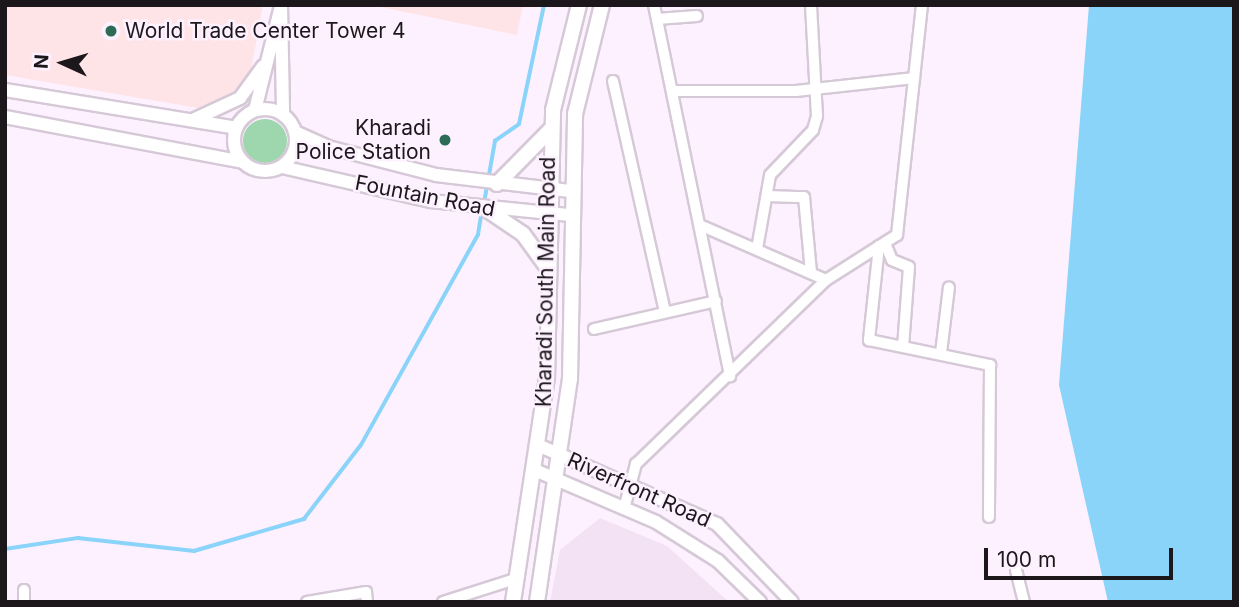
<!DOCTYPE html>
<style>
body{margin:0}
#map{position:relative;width:1239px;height:607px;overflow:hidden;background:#fef1ff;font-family:Inter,sans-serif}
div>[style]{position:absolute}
.commercial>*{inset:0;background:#ffe4e7}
.built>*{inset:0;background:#f3e1f4}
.green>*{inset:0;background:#9ed6ae}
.round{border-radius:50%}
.water>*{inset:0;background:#8ad3f9}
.stream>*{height:3.5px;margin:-1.75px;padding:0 1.75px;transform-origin:1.75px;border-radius:1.75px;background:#8ad3f9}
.roads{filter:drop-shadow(2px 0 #d6c9d7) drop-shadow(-2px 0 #d6c9d7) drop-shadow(0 2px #d6c9d7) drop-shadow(0 -2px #d6c9d7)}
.minor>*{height:10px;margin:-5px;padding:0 5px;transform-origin:5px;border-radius:5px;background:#fff}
.tertiary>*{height:12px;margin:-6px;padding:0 6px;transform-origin:6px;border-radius:6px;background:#fff}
.tertiary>.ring{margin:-6px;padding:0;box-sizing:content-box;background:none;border:12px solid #fff;border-radius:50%}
.secondary>*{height:14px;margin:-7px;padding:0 7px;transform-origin:7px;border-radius:7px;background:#fff}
.dots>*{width:19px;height:19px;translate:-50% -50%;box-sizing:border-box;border:4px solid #fef1ff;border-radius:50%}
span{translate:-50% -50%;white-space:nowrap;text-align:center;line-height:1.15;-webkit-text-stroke:5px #fef1ff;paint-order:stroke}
.poi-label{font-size:21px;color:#1b171b}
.left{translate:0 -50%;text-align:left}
.right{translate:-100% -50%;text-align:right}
.street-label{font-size:21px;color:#1b171b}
.frame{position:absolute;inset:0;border:7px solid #1b171b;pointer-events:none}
.north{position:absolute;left:28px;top:28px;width:70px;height:70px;-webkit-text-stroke:5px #fef1ff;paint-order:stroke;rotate:274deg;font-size:19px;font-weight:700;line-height:28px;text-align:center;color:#1b171b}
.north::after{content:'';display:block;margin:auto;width:24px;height:32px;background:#1b171b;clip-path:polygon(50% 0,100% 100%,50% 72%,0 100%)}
.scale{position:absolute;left:984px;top:548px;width:189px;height:32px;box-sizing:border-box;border:4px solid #1b171b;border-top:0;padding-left:9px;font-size:21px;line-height:24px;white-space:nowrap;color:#1b171b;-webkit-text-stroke:5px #fef1ff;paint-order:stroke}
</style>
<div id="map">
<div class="commercial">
<i style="clip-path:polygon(5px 5px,263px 5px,250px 76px,229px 97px,198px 108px,5px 75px)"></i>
<i style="clip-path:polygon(370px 5px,523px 5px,517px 35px)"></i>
</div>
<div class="built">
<i style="clip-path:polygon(600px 518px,667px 546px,729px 602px,550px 602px,560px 550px)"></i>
</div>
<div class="green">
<i class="round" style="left:243px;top:119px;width:44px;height:44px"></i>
</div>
<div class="water">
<i style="clip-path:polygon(1089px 5px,1234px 5px,1234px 602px,1108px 602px,1059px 385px)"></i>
</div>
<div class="stream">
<i style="left:484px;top:203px;width:63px;rotate:-79.9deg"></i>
<i style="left:495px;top:141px;width:29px;rotate:-35deg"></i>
<i style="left:519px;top:124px;width:122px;rotate:-78.1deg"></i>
<i style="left:5px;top:549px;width:74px;rotate:-8.6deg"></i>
<i style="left:78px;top:538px;width:117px;rotate:6.4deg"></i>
<i style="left:194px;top:551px;width:115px;rotate:-16.2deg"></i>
<i style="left:304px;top:519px;width:93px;rotate:-52.4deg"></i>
<i style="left:361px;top:445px;width:240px;rotate:-60.9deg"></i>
<i style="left:478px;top:235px;width:24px;rotate:-81deg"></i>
</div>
<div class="roads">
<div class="minor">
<i style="left:654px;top:5px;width:379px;rotate:78.4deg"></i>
<i style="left:657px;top:19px;width:40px;rotate:-4.3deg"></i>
<i style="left:613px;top:81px;width:233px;rotate:77.3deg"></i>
<i style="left:673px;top:91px;width:123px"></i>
<i style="left:796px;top:91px;width:119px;rotate:-6.3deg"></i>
<i style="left:767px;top:196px;width:37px;rotate:2deg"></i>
<i style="left:804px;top:197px;width:76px;rotate:84.7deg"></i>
<i style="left:702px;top:226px;width:135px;rotate:23.5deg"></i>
<i style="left:885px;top:243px;width:18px;rotate:68deg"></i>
<i style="left:892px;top:260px;width:18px;rotate:22deg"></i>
<i style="left:909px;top:267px;width:79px;rotate:94.3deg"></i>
<i style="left:879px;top:246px;width:95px;rotate:96.1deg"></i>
<i style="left:869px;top:340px;width:124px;rotate:11.7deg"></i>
<i style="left:990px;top:365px;width:152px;rotate:90.4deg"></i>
<i style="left:757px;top:249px;width:75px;rotate:-80deg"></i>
<i style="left:770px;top:175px;width:62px;rotate:-46.3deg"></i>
<i style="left:813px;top:130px;width:15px;rotate:-74deg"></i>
<i style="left:817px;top:116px;width:111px;rotate:-93.1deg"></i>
<i style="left:594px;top:329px;width:125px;rotate:-12.9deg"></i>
<i style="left:941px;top:353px;width:66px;rotate:-83.1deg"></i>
<i style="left:624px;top:509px;width:47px;rotate:-75.1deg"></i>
<i style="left:636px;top:464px;width:264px;rotate:-44.1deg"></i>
<i style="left:826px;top:280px;width:84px;rotate:-32.4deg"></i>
<i style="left:897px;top:235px;width:231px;rotate:-83.8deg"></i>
<i style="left:1016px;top:570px;width:33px;rotate:76deg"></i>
<i style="left:24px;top:602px;width:12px;rotate:-90deg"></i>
<i style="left:307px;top:602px;width:60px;rotate:-9.6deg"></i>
<i style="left:366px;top:592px;width:10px;rotate:84deg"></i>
<i style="left:443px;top:602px;width:79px;rotate:-17.7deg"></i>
</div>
<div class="tertiary">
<i style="left:281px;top:5px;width:109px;rotate:88.9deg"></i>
<i style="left:5px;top:90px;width:234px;rotate:9.3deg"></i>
<i class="ring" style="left:234px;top:109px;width:50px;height:50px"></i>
<i style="left:255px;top:110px;width:107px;rotate:-76deg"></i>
<i style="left:5px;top:117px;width:242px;rotate:10.7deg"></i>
<i style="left:195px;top:119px;width:50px;rotate:-25deg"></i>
<i style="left:240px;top:98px;width:39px;rotate:-54deg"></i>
<i style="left:295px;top:132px;width:36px;rotate:24deg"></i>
<i style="left:328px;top:147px;width:112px;rotate:14.5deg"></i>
<i style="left:436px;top:175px;width:135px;rotate:6.8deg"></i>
<i style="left:282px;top:167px;width:153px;rotate:12.9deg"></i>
<i style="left:431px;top:201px;width:140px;rotate:5.8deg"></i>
<i style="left:540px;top:446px;width:193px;rotate:23.8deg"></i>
<i style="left:717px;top:524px;width:108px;rotate:46.1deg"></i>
<i style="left:537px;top:471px;width:129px;rotate:23.2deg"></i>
<i style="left:656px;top:522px;width:73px;rotate:32.2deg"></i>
<i style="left:718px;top:561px;width:59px;rotate:44.3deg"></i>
</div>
<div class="secondary">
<i style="left:497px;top:184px;width:76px;rotate:-45.5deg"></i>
<i style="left:489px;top:211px;width:41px;rotate:34.1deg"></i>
<i style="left:523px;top:234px;width:41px;rotate:54deg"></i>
<i style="left:513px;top:602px;width:227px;rotate:-81.4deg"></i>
<i style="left:547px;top:378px;width:268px;rotate:-88.7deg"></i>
<i style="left:553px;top:110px;width:108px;rotate:-76.1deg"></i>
<i style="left:537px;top:602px;width:225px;rotate:-81.6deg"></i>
<i style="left:570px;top:379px;width:265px;rotate:-88.9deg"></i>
<i style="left:575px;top:114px;width:112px;rotate:-76.1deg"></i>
</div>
</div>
<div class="dots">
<i style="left:111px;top:31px;background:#2d6b57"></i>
<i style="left:445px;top:140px;background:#2d6b57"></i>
</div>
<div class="poi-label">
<span class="left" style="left:125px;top:31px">World Trade Center Tower 4</span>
<span class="right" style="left:431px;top:140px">Kharadi<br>Police Station</span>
</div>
<div class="street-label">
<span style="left:425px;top:196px;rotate:11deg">Fountain Road</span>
<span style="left:546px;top:282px;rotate:-89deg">Kharadi South Main Road</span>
<span style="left:639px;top:490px;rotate:24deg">Riverfront Road</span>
</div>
<div class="frame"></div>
<div class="north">N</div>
<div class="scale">100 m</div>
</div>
